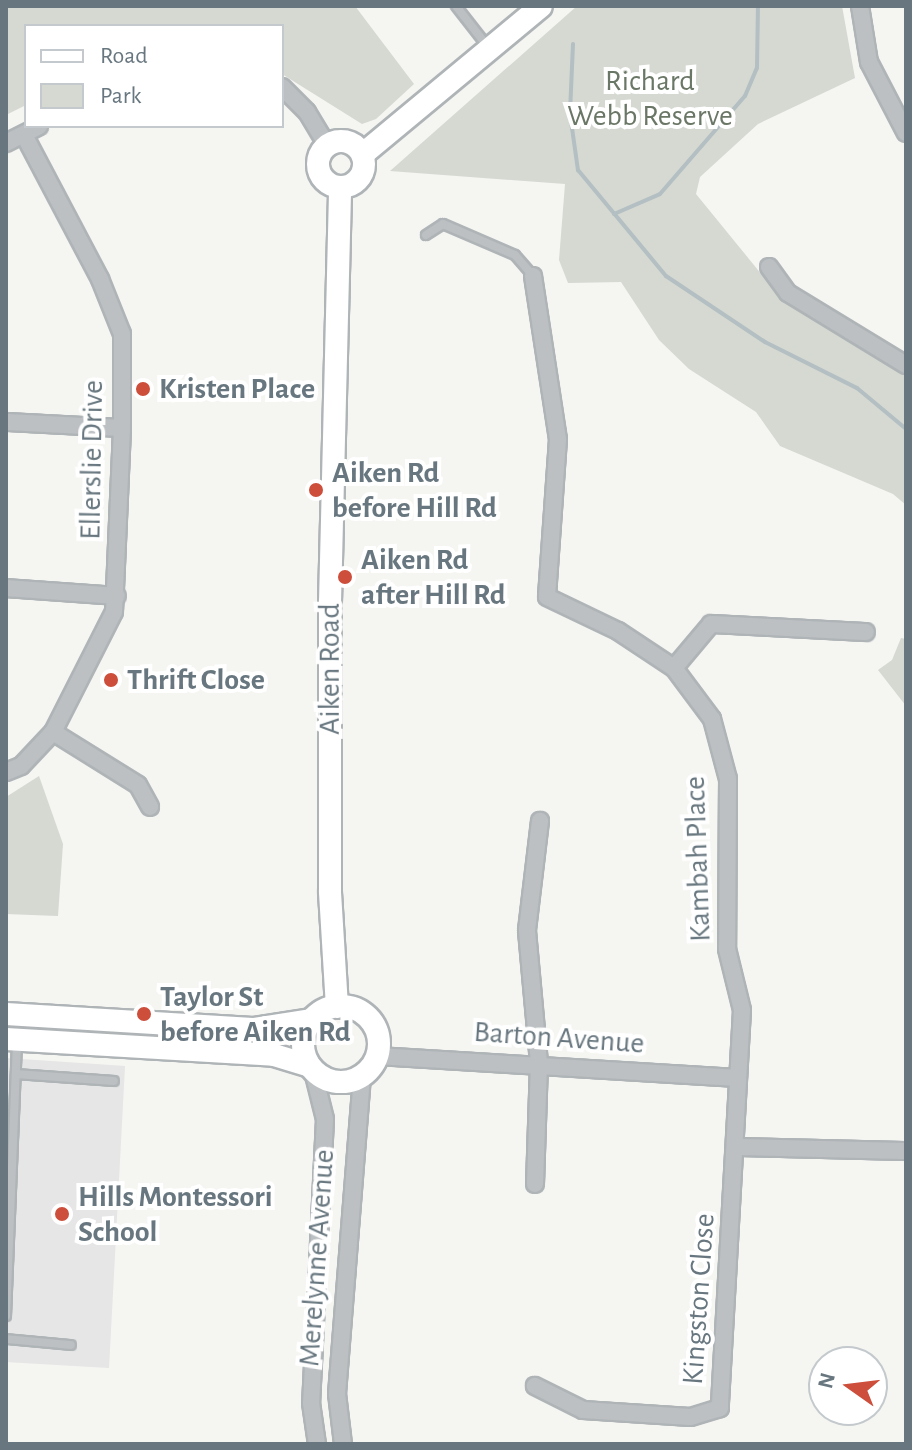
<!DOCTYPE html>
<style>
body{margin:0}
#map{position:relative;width:912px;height:1450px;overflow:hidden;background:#f5f5f2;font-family:"Alegreya Sans",sans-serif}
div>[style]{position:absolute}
.built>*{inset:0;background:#e5e6e5}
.green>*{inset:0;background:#d5d9d2}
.stream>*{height:4px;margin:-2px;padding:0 2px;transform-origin:2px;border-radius:2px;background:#b3bfc2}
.roads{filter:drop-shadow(2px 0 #afb4b7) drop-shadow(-2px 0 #afb4b7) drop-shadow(0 2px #afb4b7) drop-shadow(0 -2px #afb4b7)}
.lane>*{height:8px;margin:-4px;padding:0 4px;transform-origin:4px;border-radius:4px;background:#bcc0c3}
.street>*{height:16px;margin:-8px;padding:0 8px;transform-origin:8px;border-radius:8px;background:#bcc0c3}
.secondary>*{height:22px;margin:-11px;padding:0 11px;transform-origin:11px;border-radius:11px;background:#fff}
.secondary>.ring{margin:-11px;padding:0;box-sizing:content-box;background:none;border:22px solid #fff;border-radius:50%}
.dots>*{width:22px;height:22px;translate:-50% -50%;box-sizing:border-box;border:4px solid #fff;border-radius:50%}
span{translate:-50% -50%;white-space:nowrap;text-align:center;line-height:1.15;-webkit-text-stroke:8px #fff;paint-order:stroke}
.park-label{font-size:30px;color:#6b7766}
.poi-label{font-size:30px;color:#68777f;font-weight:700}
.left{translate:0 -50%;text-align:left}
.street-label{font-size:30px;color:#68777f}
.frame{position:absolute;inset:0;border:8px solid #68777f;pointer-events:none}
.legend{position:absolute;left:24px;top:24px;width:260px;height:104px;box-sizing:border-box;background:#fff;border:2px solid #c3c9cc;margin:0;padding:10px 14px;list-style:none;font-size:24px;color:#68777f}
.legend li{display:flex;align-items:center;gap:16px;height:40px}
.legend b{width:40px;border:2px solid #c3c9cc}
.north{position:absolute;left:808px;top:1346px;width:80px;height:80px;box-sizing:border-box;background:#fff;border:2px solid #c3c9cc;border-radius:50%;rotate:284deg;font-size:22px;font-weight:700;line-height:32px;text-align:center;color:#68777f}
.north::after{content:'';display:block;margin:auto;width:28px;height:36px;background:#cc4e3b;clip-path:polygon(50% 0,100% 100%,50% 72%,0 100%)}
</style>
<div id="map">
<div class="built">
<i style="clip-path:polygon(6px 1058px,125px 1066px,109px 1368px,6px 1362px)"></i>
</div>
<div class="green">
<i style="clip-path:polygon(6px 6px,355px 6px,414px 84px,376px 119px,362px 124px,282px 74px,282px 26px,26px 26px,26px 105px,6px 115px)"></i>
<i style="clip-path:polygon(577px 6px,842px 6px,855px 78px,758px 124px,700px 177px,696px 194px,780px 297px,906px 373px,906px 505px,893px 494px,780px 446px,756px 412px,689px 369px,659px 340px,621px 282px,568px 283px,559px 260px,565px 184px,390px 171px)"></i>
<i style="clip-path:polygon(901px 638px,906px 639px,906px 706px,878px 670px,892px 660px)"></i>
<i style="clip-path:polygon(39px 776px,63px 844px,58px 916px,6px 914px,6px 797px)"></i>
</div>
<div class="stream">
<i style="left:573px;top:44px;width:70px;rotate:92.5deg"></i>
<i style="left:570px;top:114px;width:57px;rotate:81.9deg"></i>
<i style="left:578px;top:170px;width:138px;rotate:50.3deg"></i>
<i style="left:666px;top:276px;width:119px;rotate:33.7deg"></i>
<i style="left:765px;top:342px;width:103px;rotate:26.6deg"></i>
<i style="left:857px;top:388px;width:64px;rotate:39.9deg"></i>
<i style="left:614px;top:214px;width:50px;rotate:-23.5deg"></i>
<i style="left:660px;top:194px;width:130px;rotate:-49.1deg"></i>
<i style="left:745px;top:96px;width:30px;rotate:-67deg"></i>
<i style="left:757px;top:68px;width:62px;rotate:-89.1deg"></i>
</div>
<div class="roads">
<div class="lane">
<i style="left:456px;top:6px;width:52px;rotate:52deg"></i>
<i style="left:426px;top:235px;width:20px;rotate:-33deg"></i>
<i style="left:443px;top:224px;width:78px;rotate:23.3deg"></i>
<i style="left:515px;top:255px;width:28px;rotate:49deg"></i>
<i style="left:16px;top:1074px;width:98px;rotate:4.1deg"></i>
<i style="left:6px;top:1316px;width:276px;rotate:-87.7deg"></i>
<i style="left:6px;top:1339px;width:65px;rotate:5.3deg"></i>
</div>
<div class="street">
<i style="left:860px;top:6px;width:57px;rotate:80.9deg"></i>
<i style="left:869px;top:62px;width:80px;rotate:62.5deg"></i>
<i style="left:282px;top:87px;width:35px;rotate:45deg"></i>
<i style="left:307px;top:112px;width:39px;rotate:59deg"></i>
<i style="left:6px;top:143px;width:37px;rotate:-27deg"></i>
<i style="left:769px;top:267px;width:32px;rotate:54deg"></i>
<i style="left:788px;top:293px;width:138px;rotate:31.4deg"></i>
<i style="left:533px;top:276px;width:165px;rotate:81.3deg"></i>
<i style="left:558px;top:439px;width:158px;rotate:94deg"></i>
<i style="left:547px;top:597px;width:79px;rotate:25.6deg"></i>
<i style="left:618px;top:631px;width:67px;rotate:33.5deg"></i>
<i style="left:674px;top:668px;width:64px;rotate:53.3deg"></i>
<i style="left:712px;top:719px;width:62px;rotate:75.1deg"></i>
<i style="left:728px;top:779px;width:170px;rotate:90.3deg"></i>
<i style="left:727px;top:949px;width:63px;rotate:76.2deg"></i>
<i style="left:742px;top:1010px;width:399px;rotate:93.2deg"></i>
<i style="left:720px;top:1408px;width:31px;rotate:163deg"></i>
<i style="left:690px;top:1417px;width:107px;rotate:-176.3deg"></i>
<i style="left:583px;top:1410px;width:54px;rotate:-153.4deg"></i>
<i style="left:6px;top:422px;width:116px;rotate:3deg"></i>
<i style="left:6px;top:588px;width:111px;rotate:4.1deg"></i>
<i style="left:674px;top:668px;width:57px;rotate:-49.9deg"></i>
<i style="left:711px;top:624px;width:155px;rotate:3deg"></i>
<i style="left:53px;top:732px;width:100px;rotate:31.9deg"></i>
<i style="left:138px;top:785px;width:25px;rotate:61deg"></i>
<i style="left:6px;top:772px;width:16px;rotate:-22deg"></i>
<i style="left:21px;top:766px;width:47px;rotate:-46.7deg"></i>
<i style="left:53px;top:732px;width:135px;rotate:-63.1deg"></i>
<i style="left:114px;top:612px;width:184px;rotate:-87.5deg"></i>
<i style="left:122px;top:428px;width:94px;rotate:-90deg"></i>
<i style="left:122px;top:334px;width:59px;rotate:-111.8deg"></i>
<i style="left:100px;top:279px;width:163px;rotate:-117.8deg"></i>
<i style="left:377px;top:1056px;width:361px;rotate:3.5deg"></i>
<i style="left:313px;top:1071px;width:49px;rotate:76deg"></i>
<i style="left:325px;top:1119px;width:284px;rotate:92.8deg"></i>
<i style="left:311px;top:1403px;width:41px;rotate:81.7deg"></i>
<i style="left:737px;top:1147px;width:169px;rotate:1.4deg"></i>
<i style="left:535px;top:1184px;width:121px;rotate:-88.1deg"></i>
<i style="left:539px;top:1063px;width:134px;rotate:-95.2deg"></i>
<i style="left:527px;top:930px;width:110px;rotate:-83.2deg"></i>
<i style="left:343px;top:1444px;width:50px;rotate:-96.8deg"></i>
<i style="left:337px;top:1394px;width:319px;rotate:-85.5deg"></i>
</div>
<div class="secondary">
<i class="ring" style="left:318px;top:141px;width:24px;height:24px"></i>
<i style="left:363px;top:154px;width:231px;rotate:-39.7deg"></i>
<i class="ring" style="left:303px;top:1006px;width:54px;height:54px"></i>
<i style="left:337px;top:1007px;width:116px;rotate:-93.5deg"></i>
<i style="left:330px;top:891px;width:289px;rotate:-90deg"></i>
<i style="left:330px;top:602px;width:415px;rotate:-88.6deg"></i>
<i style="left:6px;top:1014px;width:247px;rotate:3.5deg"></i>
<i style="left:253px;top:1029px;width:60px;rotate:-8.7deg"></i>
<i style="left:6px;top:1039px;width:268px;rotate:3.4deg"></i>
<i style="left:274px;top:1055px;width:37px;rotate:17deg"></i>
</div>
</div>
<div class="dots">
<i style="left:143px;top:389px;background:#cc4e3b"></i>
<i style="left:316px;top:490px;background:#cc4e3b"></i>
<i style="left:345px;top:577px;background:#cc4e3b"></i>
<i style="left:111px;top:680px;background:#cc4e3b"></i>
<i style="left:144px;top:1014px;background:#cc4e3b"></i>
<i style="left:62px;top:1214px;background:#cc4e3b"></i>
</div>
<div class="park-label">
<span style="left:650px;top:98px">Richard<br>Webb Reserve</span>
</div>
<div class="poi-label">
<span class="left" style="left:159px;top:389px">Kristen Place</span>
<span class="left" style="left:332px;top:490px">Aiken Rd<br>before Hill Rd</span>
<span class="left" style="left:361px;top:577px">Aiken Rd<br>after Hill Rd</span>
<span class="left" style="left:127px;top:680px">Thrift Close</span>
<span class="left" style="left:160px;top:1014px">Taylor St<br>before Aiken Rd</span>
<span class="left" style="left:78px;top:1214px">Hills Montessori<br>School</span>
</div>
<div class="street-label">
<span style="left:92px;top:460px;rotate:-89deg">Ellerslie Drive</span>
<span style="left:330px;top:669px;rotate:-90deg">Aiken Road</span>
<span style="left:698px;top:859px;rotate:-92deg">Kambah Place</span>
<span style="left:559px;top:1038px;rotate:4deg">Barton Avenue</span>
<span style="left:317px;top:1258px;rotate:-86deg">Merelynne Avenue</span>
<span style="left:699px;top:1299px;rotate:-86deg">Kingston Close</span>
</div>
<div class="frame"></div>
<ul class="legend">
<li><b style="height:10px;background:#fff"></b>Road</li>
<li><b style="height:22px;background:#d5d9d2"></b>Park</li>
</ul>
<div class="north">N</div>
</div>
